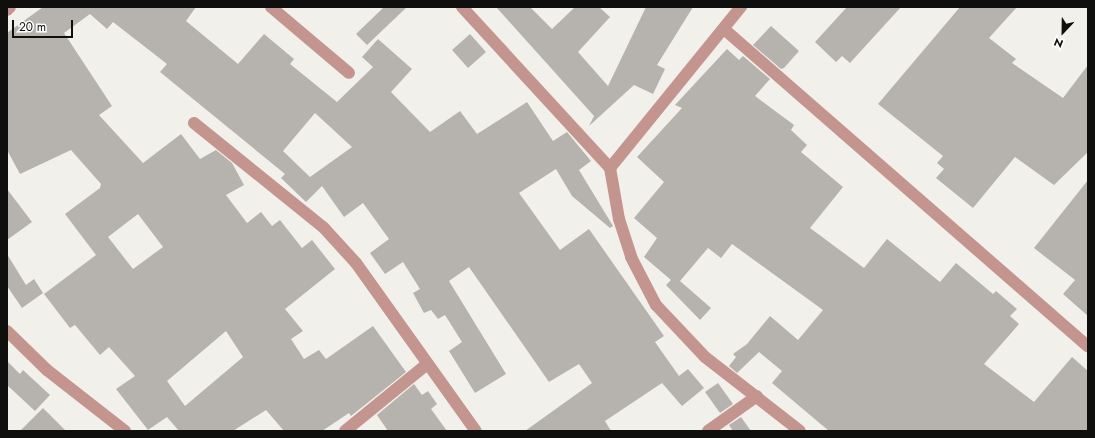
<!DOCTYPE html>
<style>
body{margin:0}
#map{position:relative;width:1095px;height:438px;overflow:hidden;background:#f2f0ea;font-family:Jost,sans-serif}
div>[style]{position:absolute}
.building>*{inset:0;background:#b6b3ae}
.street>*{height:12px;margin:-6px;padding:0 6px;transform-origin:6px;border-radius:6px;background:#c4948f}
span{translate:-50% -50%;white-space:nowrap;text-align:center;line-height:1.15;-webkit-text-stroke:3px #fff;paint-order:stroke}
.frame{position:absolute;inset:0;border:8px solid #0f0f0d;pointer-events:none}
.north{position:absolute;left:1043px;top:12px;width:40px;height:40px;-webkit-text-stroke:3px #fff;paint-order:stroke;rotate:202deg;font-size:11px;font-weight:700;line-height:16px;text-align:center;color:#0f0f0d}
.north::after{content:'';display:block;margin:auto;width:14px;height:18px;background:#0f0f0d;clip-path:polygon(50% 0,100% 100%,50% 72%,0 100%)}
.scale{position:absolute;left:12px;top:20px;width:61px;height:18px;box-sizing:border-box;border:2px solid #0f0f0d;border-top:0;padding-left:5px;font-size:12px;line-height:14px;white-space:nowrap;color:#0f0f0d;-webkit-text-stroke:3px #fff;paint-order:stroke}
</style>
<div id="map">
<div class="building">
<i style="clip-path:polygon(evenodd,43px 7px,196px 7px,186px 21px,238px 64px,264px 34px,294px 59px,290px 64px,337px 102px,373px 67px,362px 57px,378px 39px,412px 69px,391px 92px,430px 132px,460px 111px,477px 134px,527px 102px,553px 141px,567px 132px,591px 161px,579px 170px,613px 226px,610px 228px,572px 196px,556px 169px,519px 193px,560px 250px,589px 229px,664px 336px,655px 342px,679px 376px,688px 369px,704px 388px,682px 406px,662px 383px,605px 421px,611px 431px,525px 431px,592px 383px,579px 364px,549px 382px,469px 267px,449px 281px,506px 374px,475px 393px,449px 351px,462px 342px,445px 315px,438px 319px,431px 310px,424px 313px,413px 293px,420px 289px,403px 262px,385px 274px,370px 253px,389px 239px,363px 203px,344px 217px,322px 186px,306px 202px,281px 178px,285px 174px,160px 72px,167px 64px,113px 22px,107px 29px,90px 14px,64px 33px,112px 106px,99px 115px,143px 163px,181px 134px,200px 159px,216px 150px,232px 163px,244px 185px,226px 195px,247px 223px,261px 212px,272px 226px,280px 220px,302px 248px,312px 240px,335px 269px,285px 309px,303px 331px,291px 339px,304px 359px,319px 350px,326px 359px,373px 326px,406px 372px,351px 416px,349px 413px,322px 431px,284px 431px,266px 410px,233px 431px,179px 431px,167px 417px,148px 430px,116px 389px,135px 376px,109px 347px,100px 355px,75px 325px,70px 328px,44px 294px,96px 255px,65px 214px,100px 188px,101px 184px,71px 150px,20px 174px,7px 150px,7px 33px,43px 7px,315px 113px,352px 147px,310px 177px,283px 151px,315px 113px,43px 7px,138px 214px,163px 247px,133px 269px,108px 237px,138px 214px,43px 7px,226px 331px,243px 357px,185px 406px,167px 381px,226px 331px)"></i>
<i style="clip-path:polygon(384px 7px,407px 7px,367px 45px,356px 34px)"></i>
<i style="clip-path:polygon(496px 7px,530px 7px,552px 29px,575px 7px,599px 7px,610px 17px,578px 52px,608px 86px,646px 7px,693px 7px,657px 65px,665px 69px,653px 94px,634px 85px,589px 126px,594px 116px)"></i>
<i style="clip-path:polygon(847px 7px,901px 7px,850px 63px,842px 56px,836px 62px,815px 42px)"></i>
<i style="clip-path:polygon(960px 7px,1017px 7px,989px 38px,1016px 59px,1012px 63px,1063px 98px,1088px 65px,1088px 152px,1054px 185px,1015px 157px,973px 208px,936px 178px,944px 169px,937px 163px,943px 156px,878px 104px)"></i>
<i style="clip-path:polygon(771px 26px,799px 51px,784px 68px,781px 69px,753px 45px)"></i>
<i style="clip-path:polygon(470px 34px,486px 52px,468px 68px,452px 50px)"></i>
<i style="clip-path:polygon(727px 49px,739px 60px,743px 56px,770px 79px,755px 96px,794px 125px,791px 130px,807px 145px,801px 152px,843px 187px,810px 228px,864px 268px,887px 239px,940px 282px,956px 263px,993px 294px,996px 291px,1017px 309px,1010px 316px,1019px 324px,984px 364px,1034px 402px,1072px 357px,1088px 371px,1088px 431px,829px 431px,772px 383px,782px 371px,759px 352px,737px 373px,729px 366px,736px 357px,733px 354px,747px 344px,770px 316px,798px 340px,823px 310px,732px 244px,721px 258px,708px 248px,680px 281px,711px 308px,700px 320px,666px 285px,671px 280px,644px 257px,657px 238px,634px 218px,664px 182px,637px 157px,682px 108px,675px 105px)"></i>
<i style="clip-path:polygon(1088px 180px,1088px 316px,1063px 294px,1075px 280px,1034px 248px)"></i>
<i style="clip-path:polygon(7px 189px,32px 222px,7px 240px)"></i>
<i style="clip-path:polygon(7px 254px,26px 285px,34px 279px,43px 293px,22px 308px,7px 286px)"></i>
<i style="clip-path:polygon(7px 361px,20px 374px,23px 370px,50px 395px,35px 411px,7px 385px)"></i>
<i style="clip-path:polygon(718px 383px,733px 404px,720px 413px,705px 392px)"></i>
<i style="clip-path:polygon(414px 384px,422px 395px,428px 391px,437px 404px,431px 409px,447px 431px,388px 431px,377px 415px)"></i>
<i style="clip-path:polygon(43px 408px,66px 431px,20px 431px)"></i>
<i style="clip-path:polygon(741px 417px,751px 431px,733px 431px,729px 425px)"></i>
</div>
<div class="street">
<i style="left:271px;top:7px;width:102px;rotate:40.2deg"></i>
<i style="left:462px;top:7px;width:219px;rotate:47.4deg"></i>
<i style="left:610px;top:168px;width:52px;rotate:80deg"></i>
<i style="left:619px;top:219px;width:40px;rotate:72deg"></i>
<i style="left:631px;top:257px;width:54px;rotate:62.5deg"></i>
<i style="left:656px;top:305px;width:71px;rotate:46.7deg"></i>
<i style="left:705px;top:357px;width:120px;rotate:37.9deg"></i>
<i style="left:7px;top:10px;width:4px;rotate:-45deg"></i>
<i style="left:724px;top:29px;width:483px;rotate:41.1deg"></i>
<i style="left:194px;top:123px;width:167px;rotate:38.9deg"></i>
<i style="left:324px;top:228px;width:47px;rotate:47.6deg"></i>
<i style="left:356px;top:263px;width:206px;rotate:54.5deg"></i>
<i style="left:610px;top:168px;width:208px;rotate:-50.9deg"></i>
<i style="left:7px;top:331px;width:56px;rotate:44.3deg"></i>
<i style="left:47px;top:370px;width:99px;rotate:38deg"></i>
<i style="left:345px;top:431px;width:104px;rotate:-39.2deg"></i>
<i style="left:708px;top:431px;width:60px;rotate:-35.5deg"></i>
</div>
<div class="frame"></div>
<div class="north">N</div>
<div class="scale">20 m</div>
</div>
